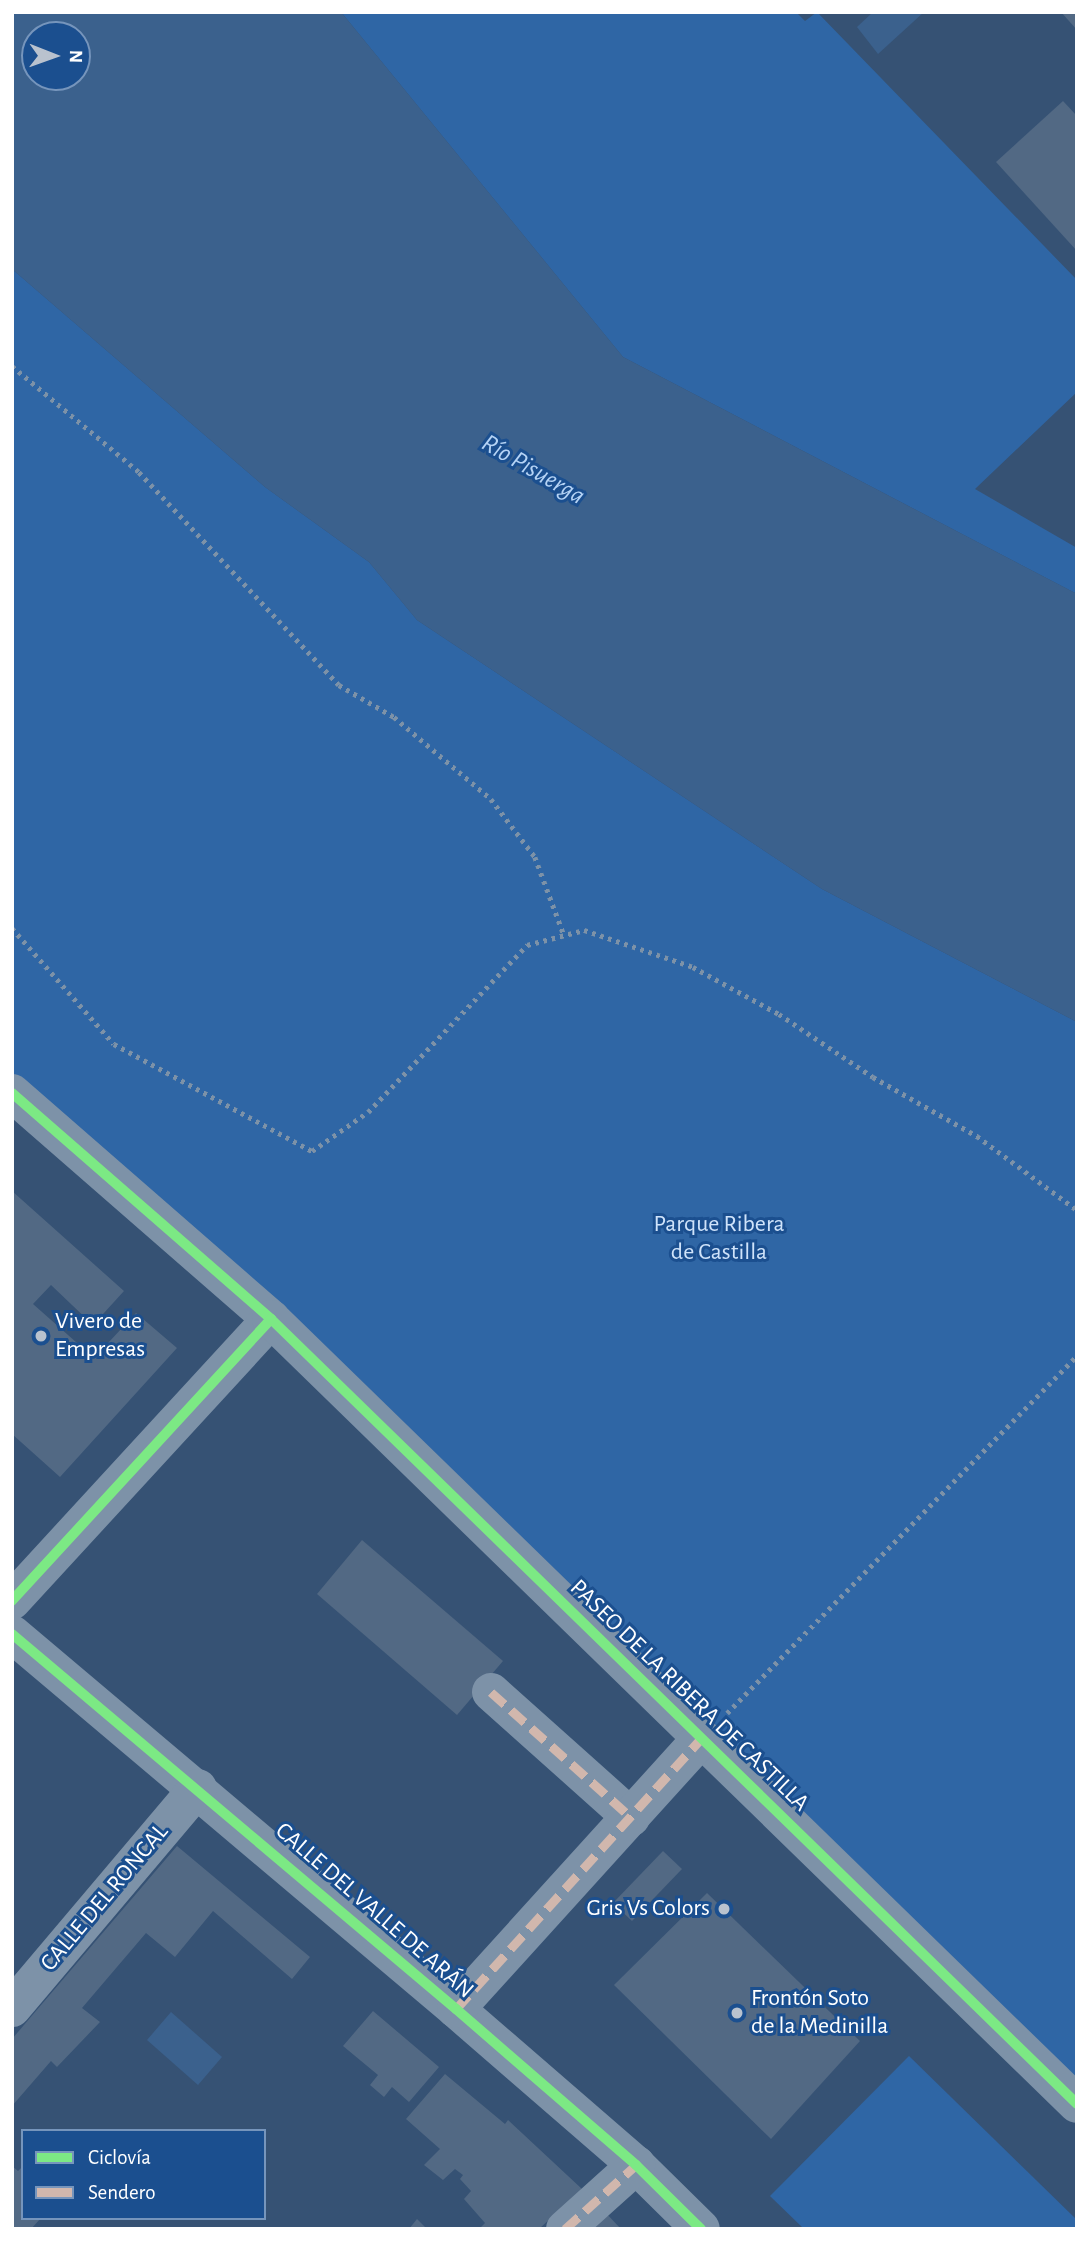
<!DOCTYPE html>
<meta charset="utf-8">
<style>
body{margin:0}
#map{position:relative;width:1089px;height:2241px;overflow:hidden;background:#365274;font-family:"Alegreya Sans",sans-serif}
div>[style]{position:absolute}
.green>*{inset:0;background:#2f66a5}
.water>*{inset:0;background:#3b618d}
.building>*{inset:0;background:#526984}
.path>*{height:4.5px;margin-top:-2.25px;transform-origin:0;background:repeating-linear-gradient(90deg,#7d92a8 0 3.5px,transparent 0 8.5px)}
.minor>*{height:38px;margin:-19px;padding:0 19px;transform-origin:19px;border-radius:19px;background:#7d92a8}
.quiet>*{height:9px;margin-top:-4.5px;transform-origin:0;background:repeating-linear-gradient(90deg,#d1b7ad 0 18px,transparent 0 27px)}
.cycleway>*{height:10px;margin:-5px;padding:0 5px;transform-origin:5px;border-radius:5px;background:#7ce984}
.dots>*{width:19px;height:19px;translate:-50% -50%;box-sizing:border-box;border:4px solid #1b4f8f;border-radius:50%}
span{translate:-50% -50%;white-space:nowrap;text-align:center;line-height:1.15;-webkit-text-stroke:6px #1b4f8f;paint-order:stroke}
.park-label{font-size:24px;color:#cfe3fa}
.poi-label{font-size:24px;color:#fff}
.left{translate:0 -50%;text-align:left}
.right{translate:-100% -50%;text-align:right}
.street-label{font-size:24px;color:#fff}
.water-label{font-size:26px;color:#b5d3f5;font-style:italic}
.frame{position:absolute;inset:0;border:14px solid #fff;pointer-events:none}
.legend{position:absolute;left:21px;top:2129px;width:245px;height:91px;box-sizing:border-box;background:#1b4f8f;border:2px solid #7695bc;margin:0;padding:9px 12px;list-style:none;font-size:21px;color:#fff}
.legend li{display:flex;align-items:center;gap:14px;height:35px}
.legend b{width:35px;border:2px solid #7695bc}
.north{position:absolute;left:21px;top:21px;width:70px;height:70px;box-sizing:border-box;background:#1b4f8f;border:2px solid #7695bc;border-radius:50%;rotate:91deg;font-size:19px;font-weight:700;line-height:28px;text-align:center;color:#fff}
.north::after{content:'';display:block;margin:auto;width:24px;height:32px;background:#b9c2ce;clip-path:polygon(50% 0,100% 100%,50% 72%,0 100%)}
</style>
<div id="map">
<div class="green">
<i style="clip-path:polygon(341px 12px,796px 12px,805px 21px,817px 12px,1077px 280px,1077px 392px,975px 489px,1077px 548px,1077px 594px,623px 357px)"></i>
<i style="clip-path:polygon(12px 269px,265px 487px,369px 562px,417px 620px,822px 889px,1077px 1022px,1077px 2087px,12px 1077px)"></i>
<i style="clip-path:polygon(909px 2056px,1077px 2220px,1077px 2229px,804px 2229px,770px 2196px)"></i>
</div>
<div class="water">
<i style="clip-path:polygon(evenodd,12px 12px,341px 12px,623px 357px,1077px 594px,1077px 1022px,822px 889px,417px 620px,369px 562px,265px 487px,12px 269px,12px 12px,35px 35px,77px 35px,77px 77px,35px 77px,35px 35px)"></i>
<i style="clip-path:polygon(873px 12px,924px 12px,878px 54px,857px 27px)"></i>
<i style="clip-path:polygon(171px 2012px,222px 2057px,198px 2085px,147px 2040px)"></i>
</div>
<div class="building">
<i style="clip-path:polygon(1061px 12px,1077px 12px,1077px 30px)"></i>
<i style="clip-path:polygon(1063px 101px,1077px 116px,1077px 251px,996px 162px)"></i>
<i style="clip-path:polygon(12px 1191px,124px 1291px,93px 1325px,51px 1285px,33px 1304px,94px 1358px,136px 1313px,177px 1348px,60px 1477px,12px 1434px)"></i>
<i style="clip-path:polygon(362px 1540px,503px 1661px,457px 1715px,317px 1594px)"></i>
<i style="clip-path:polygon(177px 1846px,310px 1957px,292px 1979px,213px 1911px,175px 1957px,146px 1933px,82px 2008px,100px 2022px,57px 2067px,51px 2061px,12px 2106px,12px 2039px)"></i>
<i style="clip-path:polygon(663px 1851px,682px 1869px,632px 1921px,613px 1903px)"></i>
<i style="clip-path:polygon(707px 1893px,860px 2041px,771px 2139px,614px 1985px)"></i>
<i style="clip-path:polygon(373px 2011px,439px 2067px,409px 2102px,392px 2087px,384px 2097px,370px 2085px,378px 2075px,343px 2046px)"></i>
<i style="clip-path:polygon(445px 2074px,505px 2124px,508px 2120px,582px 2189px,539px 2229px,479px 2229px,485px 2223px,464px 2199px,471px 2191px,460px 2179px,463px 2175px,455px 2169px,443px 2180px,424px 2165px,440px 2149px,406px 2119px)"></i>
<i style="clip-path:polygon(12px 2166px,18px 2171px,23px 2166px,23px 2218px,41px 2218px,31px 2229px,12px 2229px)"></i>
<i style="clip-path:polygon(604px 2211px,621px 2229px,585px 2229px)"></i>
<i style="clip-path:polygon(417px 2219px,427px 2229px,409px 2229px)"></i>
</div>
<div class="path">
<i style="left:12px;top:366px;width:165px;rotate:39.8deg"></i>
<i style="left:139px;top:472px;width:292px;rotate:46.8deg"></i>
<i style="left:339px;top:685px;width:64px;rotate:30.2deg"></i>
<i style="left:394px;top:717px;width:127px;rotate:40.2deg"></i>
<i style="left:491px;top:799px;width:73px;rotate:52.8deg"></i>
<i style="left:535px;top:857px;width:83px;rotate:69.6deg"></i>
<i style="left:12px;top:928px;width:154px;rotate:48.7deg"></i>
<i style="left:114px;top:1044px;width:225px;rotate:28.4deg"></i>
<i style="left:312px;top:1151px;width:68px;rotate:-34.9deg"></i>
<i style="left:368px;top:1112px;width:231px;rotate:-46.4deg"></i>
<i style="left:527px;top:945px;width:59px;rotate:-14.7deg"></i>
<i style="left:584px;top:930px;width:115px;rotate:18.7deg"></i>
<i style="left:693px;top:967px;width:98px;rotate:28.7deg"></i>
<i style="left:779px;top:1014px;width:113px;rotate:33.8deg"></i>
<i style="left:873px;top:1077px;width:120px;rotate:29.6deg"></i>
<i style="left:977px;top:1136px;width:124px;rotate:36.5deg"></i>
<i style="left:727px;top:1713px;width:500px;rotate:-45.6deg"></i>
</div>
<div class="minor">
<i style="left:12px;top:1093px;width:344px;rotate:41.1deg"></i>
<i style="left:271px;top:1319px;width:383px;rotate:132.6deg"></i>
<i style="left:271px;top:1319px;width:1125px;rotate:44.24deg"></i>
<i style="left:12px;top:1634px;width:581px;rotate:40.18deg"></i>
<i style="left:456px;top:2009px;width:238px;rotate:40.9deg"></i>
<i style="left:636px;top:2165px;width:91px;rotate:44.6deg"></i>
<i style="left:491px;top:1692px;width:188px;rotate:41.8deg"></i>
<i style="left:12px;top:2008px;width:288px;rotate:-49.8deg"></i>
<i style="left:456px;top:2009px;width:366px;rotate:-47.8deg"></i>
<i style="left:565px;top:2229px;width:96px;rotate:-42deg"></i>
</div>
<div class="quiet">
<i style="left:491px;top:1692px;width:188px;rotate:41.8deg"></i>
<i style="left:456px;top:2009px;width:366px;rotate:-47.8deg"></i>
<i style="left:565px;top:2229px;width:96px;rotate:-42deg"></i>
</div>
<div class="cycleway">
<i style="left:12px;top:1093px;width:344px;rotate:41.1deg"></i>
<i style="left:271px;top:1319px;width:383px;rotate:132.6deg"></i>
<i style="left:271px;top:1319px;width:1125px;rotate:44.24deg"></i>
<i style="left:12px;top:1634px;width:581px;rotate:40.18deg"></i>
<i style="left:456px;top:2009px;width:238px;rotate:40.9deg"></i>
<i style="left:636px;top:2165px;width:91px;rotate:44.6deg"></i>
</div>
<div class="dots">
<i style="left:41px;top:1336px;background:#b9c2ce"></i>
<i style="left:724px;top:1909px;background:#b9c2ce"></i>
<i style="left:737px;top:2013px;background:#b9c2ce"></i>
</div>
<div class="park-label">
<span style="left:719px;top:1239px">Parque Ribera<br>de Castilla</span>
</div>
<div class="poi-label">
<span class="left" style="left:55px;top:1336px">Vivero de<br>Empresas</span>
<span class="right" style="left:710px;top:1909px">Gris Vs Colors</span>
<span class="left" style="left:751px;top:2013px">Frontón Soto<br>de la Medinilla</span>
</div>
<div class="street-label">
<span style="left:689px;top:1696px;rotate:44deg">PASEO DE LA RIBERA DE CASTILLA</span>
<span style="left:105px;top:1898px;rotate:-50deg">CALLE DEL RONCAL</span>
<span style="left:374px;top:1911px;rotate:41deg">CALLE DEL VALLE DE ARÁN</span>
</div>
<div class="water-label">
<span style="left:533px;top:470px;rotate:30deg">Río Pisuerga</span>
</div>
<div class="frame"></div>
<ul class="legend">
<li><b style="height:9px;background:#7ce984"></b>Ciclovía</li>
<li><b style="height:9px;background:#d1b7ad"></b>Sendero</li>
</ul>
<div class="north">N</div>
</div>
